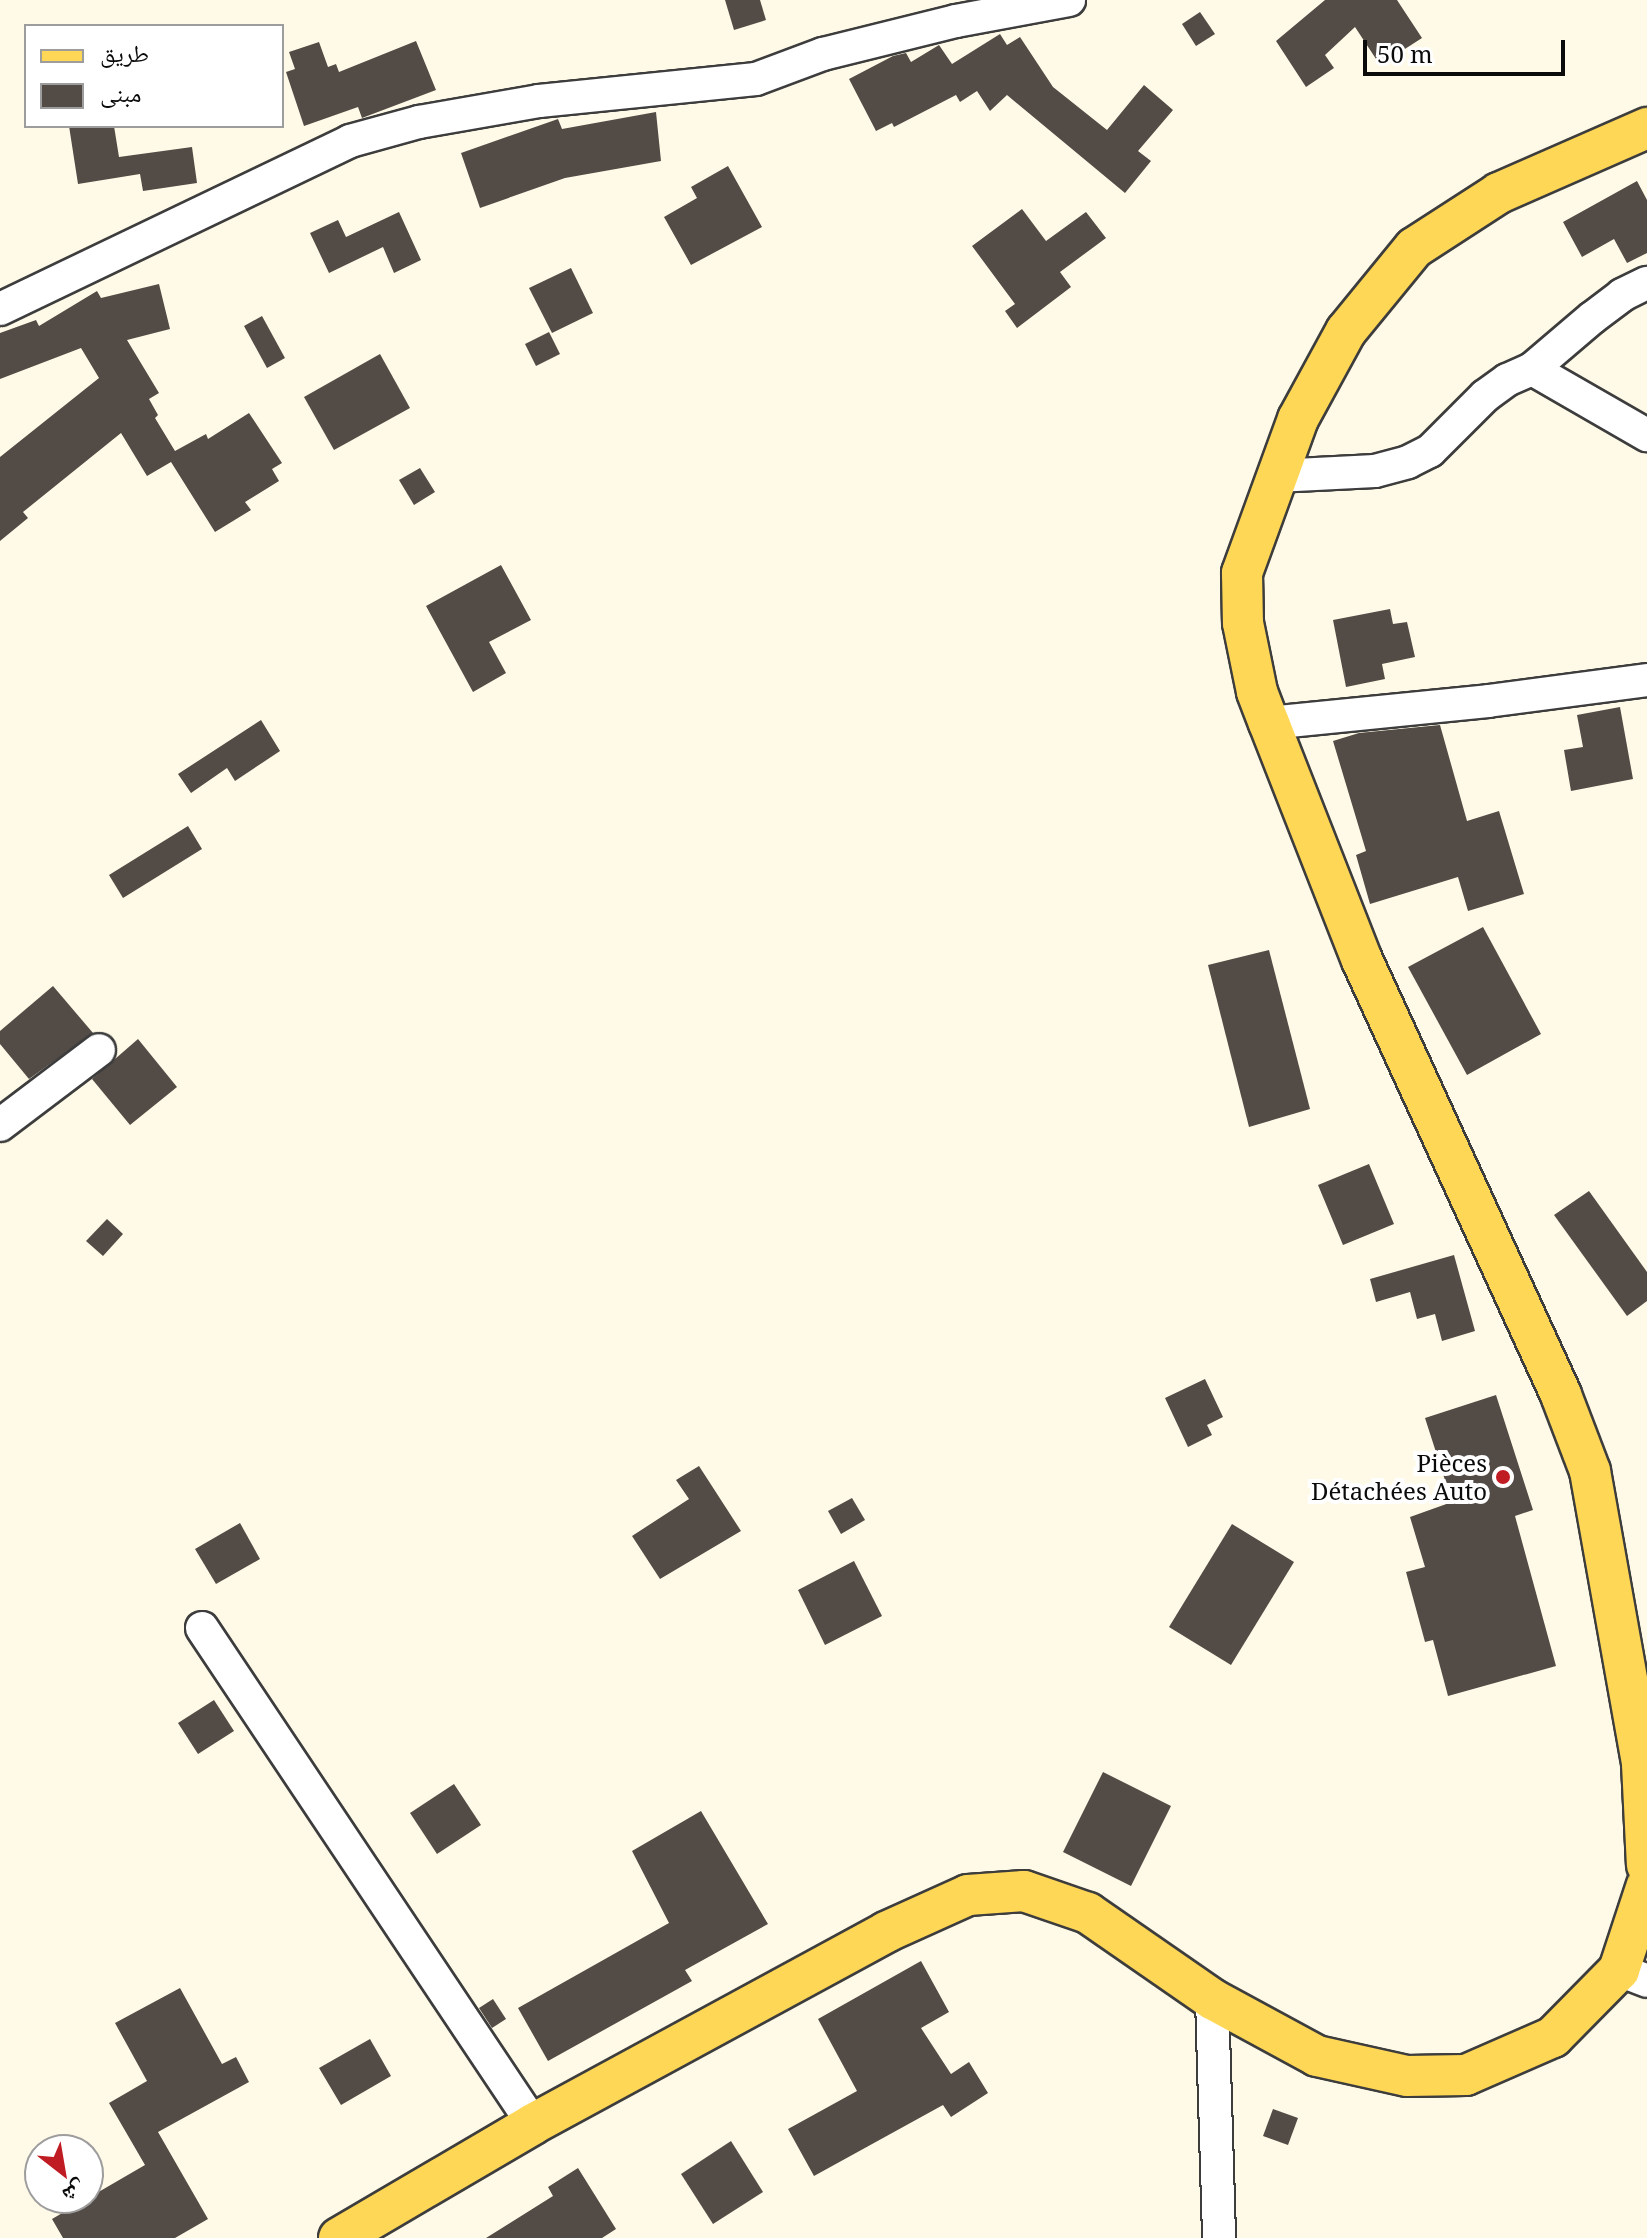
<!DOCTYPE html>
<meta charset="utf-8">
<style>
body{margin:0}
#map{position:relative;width:1647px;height:2238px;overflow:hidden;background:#fffae7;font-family:"Noto Serif","Noto Naskh Arabic",serif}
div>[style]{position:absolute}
.building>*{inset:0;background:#534b46}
.roads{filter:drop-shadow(2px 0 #3d3d3d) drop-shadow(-2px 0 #3d3d3d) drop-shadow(0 2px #3d3d3d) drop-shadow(0 -2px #3d3d3d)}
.minor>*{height:32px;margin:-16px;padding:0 16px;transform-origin:16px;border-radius:16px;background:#fff}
.major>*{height:40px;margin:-20px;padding:0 20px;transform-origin:20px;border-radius:20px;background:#ffd757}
.dots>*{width:22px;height:22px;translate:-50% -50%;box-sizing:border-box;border:4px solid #fff;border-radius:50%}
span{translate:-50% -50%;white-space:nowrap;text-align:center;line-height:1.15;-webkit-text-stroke:8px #fff;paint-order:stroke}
.poi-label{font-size:24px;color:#0a0a0a}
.right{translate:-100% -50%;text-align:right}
.legend{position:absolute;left:24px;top:24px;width:260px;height:104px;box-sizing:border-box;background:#fff;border:2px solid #9d9d9d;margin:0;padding:10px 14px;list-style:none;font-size:24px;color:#0a0a0a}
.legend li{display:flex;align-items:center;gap:16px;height:40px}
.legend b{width:40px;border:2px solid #9d9d9d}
.north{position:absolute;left:24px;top:2134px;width:80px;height:80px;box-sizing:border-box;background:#fff;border:2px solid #9d9d9d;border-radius:50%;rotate:149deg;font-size:22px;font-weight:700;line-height:32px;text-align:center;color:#0a0a0a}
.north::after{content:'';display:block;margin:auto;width:28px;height:36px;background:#c01c23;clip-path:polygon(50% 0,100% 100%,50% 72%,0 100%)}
.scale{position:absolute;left:1363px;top:40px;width:202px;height:36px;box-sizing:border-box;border:4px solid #0a0a0a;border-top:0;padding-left:10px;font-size:24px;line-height:28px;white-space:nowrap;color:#0a0a0a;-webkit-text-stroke:6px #fff;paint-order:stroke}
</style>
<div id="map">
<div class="building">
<i style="clip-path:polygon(725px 0,760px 0,766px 20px,734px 30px)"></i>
<i style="clip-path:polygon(1325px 0,1397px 0,1422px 38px,1380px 65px,1355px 27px,1325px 55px,1334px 68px,1306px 87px,1276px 41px)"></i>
<i style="clip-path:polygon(1200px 12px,1215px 34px,1196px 46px,1182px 24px)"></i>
<i style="clip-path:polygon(1000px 34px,1007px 45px,1020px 37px,1053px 87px,1107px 130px,1144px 85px,1173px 110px,1138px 151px,1151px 161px,1125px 193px,1007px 95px,990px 111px,977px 91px,960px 102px,956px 95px,894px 127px,892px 123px,876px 131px,849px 79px,893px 56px,906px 53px,911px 62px,939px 45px,952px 64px)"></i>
<i style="clip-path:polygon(416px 41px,436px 90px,362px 118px,358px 107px,304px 126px,286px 72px,295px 69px,289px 52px,319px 42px,328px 67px,336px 64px,339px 72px)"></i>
<i style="clip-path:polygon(656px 112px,661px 161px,565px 178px,480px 208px,461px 153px,558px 119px,562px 129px)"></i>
<i style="clip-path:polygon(69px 126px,114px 126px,119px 157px,192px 147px,197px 183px,143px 191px,140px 174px,78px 184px)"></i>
<i style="clip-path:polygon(728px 166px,762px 227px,691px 265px,664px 217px,697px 198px,691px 187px)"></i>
<i style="clip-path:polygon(1637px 181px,1647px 200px,1647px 253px,1627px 263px,1614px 239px,1582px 257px,1563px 222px)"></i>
<i style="clip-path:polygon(1022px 209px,1046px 241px,1086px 212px,1106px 238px,1060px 272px,1071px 287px,1017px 328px,1005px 311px,1015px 304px,972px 246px)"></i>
<i style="clip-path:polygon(399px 212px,421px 260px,394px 273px,383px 247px,329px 273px,310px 233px,338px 220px,346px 237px)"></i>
<i style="clip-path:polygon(571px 268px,593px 313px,552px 333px,529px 288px)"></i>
<i style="clip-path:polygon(159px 284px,170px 329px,127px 340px,159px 393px,149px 399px,158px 415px,155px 418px,175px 451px,206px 434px,208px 439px,249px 413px,282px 463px,272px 469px,279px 481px,245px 502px,251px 510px,215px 532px,171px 462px,147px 476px,121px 433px,23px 512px,28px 518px,0 541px,0 457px,99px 378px,81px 348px,0 379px,0 333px,36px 320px,39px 326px,97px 291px,101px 298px)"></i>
<i style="clip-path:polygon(262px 316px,285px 358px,267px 368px,244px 326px)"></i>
<i style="clip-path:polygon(549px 332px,560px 354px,536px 366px,525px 344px)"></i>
<i style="clip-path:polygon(380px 354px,410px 408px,334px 450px,304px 397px)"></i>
<i style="clip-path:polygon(420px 468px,435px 492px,414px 505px,399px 480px)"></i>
<i style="clip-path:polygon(501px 565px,531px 620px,489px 642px,506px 673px,473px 692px,426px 606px)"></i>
<i style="clip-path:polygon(1390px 609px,1393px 624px,1407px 622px,1415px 657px,1382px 664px,1385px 679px,1346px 687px,1333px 620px)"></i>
<i style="clip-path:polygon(1620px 707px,1633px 779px,1571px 791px,1564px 750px,1583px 747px,1577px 715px)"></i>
<i style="clip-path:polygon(261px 720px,280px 751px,235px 781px,227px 768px,191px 793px,178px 774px)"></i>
<i style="clip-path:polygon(1440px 725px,1467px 821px,1499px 811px,1524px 894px,1468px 911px,1458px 877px,1370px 904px,1356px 855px,1366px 851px,1333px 741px,1359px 733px)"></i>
<i style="clip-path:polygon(188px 826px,202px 849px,123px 898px,109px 875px)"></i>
<i style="clip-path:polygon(1483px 927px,1541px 1034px,1467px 1075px,1408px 967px)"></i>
<i style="clip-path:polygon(1269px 950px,1310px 1109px,1249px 1127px,1208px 965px)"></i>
<i style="clip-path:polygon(53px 986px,93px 1033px,29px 1079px,0 1044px,0 1031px)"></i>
<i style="clip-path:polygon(138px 1039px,177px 1087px,130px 1125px,92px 1079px)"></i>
<i style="clip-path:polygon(1369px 1164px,1394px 1224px,1343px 1245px,1318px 1185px)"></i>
<i style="clip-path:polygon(1589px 1191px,1647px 1272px,1647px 1301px,1627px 1316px,1554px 1215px)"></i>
<i style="clip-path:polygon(107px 1219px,123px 1234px,103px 1256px,86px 1241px)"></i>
<i style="clip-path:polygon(1454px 1255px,1475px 1331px,1442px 1341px,1435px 1314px,1417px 1319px,1410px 1292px,1376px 1302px,1370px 1279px)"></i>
<i style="clip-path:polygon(1205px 1379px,1223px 1417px,1207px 1425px,1212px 1435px,1188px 1447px,1165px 1398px)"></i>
<i style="clip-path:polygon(1496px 1395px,1533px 1510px,1515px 1516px,1556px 1666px,1448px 1696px,1433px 1640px,1425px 1642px,1406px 1572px,1425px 1567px,1410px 1517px,1452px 1502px,1425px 1418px)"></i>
<i style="clip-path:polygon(699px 1466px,741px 1531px,660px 1579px,632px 1536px,689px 1499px,676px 1480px)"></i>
<i style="clip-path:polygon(852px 1498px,865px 1520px,841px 1534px,828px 1511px)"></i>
<i style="clip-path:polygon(240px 1523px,260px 1559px,216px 1584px,195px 1549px)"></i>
<i style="clip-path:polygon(1232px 1524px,1294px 1562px,1231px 1665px,1169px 1627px)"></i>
<i style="clip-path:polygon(854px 1561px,882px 1616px,825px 1645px,798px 1590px)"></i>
<i style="clip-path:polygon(214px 1700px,234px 1731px,198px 1754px,178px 1723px)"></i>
<i style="clip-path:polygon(1103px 1772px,1171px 1806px,1131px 1886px,1063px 1852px)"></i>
<i style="clip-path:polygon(454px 1784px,481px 1825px,437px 1854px,410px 1813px)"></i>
<i style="clip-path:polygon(701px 1811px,768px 1924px,685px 1970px,692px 1981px,548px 2061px,518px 2008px,669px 1923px,632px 1851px)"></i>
<i style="clip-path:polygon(921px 1961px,949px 2012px,921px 2028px,951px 2074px,969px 2062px,988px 2093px,951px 2117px,943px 2105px,814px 2176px,788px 2129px,857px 2091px,818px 2019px)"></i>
<i style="clip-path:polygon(180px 1988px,222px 2064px,236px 2057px,249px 2082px,158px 2132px,208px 2219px,175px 2238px,63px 2238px,52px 2219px,145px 2165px,109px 2103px,147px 2081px,115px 2023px)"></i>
<i style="clip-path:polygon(493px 1999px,506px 2019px,492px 2028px,479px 2008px)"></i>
<i style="clip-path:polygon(370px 2039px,391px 2076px,341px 2105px,319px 2068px)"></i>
<i style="clip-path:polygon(1273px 2109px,1298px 2118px,1288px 2145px,1263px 2136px)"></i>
<i style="clip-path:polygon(731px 2141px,763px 2192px,713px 2224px,681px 2174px)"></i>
<i style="clip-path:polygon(578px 2168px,616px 2229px,602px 2238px,486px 2238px,553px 2196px,548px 2187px)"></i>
</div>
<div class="roads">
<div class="minor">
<i style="left:0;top:309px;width:388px;rotate:-25.6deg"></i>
<i style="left:350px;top:141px;width:72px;rotate:-15.4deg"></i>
<i style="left:419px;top:122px;width:122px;rotate:-9.9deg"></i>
<i style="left:539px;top:101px;width:218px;rotate:-5.8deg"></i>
<i style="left:756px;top:79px;width:72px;rotate:-20.5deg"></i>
<i style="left:823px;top:54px;width:137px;rotate:-13.9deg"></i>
<i style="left:956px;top:21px;width:115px;rotate:-10.5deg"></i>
<i style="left:1532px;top:369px;width:79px;rotate:-40.4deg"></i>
<i style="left:1592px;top:318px;width:38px;rotate:-37deg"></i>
<i style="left:1622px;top:295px;width:28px;rotate:-26deg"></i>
<i style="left:1276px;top:476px;width:99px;rotate:-2.9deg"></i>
<i style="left:1375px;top:471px;width:34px;rotate:-15deg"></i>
<i style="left:1408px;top:462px;width:25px;rotate:-27deg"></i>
<i style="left:1430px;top:451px;width:78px;rotate:-45deg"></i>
<i style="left:1485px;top:396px;width:27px;rotate:-36deg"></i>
<i style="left:1507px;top:380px;width:27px;rotate:-24deg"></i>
<i style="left:1532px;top:369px;width:133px;rotate:29.9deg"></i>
<i style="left:1269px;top:723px;width:220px;rotate:-5.7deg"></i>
<i style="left:1488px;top:701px;width:160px;rotate:-7.5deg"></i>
<i style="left:0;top:1125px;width:124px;rotate:-37.1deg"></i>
<i style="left:202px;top:1628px;width:596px;rotate:56.28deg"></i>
<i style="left:1619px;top:1970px;width:30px;rotate:21deg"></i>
<i style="left:1212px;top:1999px;width:239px;rotate:88.3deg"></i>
</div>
<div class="major">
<i style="left:1647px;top:128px;width:162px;rotate:156.3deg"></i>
<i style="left:1499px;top:193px;width:101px;rotate:147.1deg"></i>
<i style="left:1414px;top:248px;width:107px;rotate:129.3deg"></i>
<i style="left:1346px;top:331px;width:100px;rotate:118.6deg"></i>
<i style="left:1298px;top:419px;width:164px;rotate:110deg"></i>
<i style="left:1242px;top:573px;width:50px;rotate:88.9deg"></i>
<i style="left:1243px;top:623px;width:70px;rotate:78.5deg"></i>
<i style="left:1257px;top:692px;width:33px;rotate:69deg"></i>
<i style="left:1269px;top:723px;width:255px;rotate:68.6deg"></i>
<i style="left:1362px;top:960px;width:478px;rotate:65.4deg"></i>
<i style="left:1561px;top:1395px;width:81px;rotate:69.1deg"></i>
<i style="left:1590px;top:1471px;width:298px;rotate:79.9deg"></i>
<i style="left:1642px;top:1764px;width:101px;rotate:87.2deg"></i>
<i style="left:339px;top:2238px;width:225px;rotate:-30.4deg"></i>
<i style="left:533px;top:2124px;width:402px;rotate:-28.5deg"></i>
<i style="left:886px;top:1932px;width:90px;rotate:-24.3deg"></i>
<i style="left:968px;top:1895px;width:56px;rotate:-4.1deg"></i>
<i style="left:1024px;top:1891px;width:68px;rotate:19deg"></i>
<i style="left:1088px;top:1913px;width:151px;rotate:34.7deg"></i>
<i style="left:1212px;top:1999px;width:119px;rotate:28.5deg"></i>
<i style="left:1317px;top:2056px;width:92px;rotate:12.5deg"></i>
<i style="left:1407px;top:2076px;width:59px;rotate:-1deg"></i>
<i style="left:1466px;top:2075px;width:95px;rotate:-23.6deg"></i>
<i style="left:1553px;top:2037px;width:94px;rotate:-45.4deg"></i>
<i style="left:1619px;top:1970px;width:89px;rotate:-71.8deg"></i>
</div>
</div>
<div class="dots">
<i style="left:1503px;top:1477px;background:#c01c23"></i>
</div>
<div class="poi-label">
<span class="right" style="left:1487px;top:1477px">Pièces<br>Détachées Auto</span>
</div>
<ul class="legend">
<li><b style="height:10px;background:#ffd757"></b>طريق</li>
<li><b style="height:22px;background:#534b46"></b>مبنى</li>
</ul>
<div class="north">ش</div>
<div class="scale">50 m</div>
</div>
